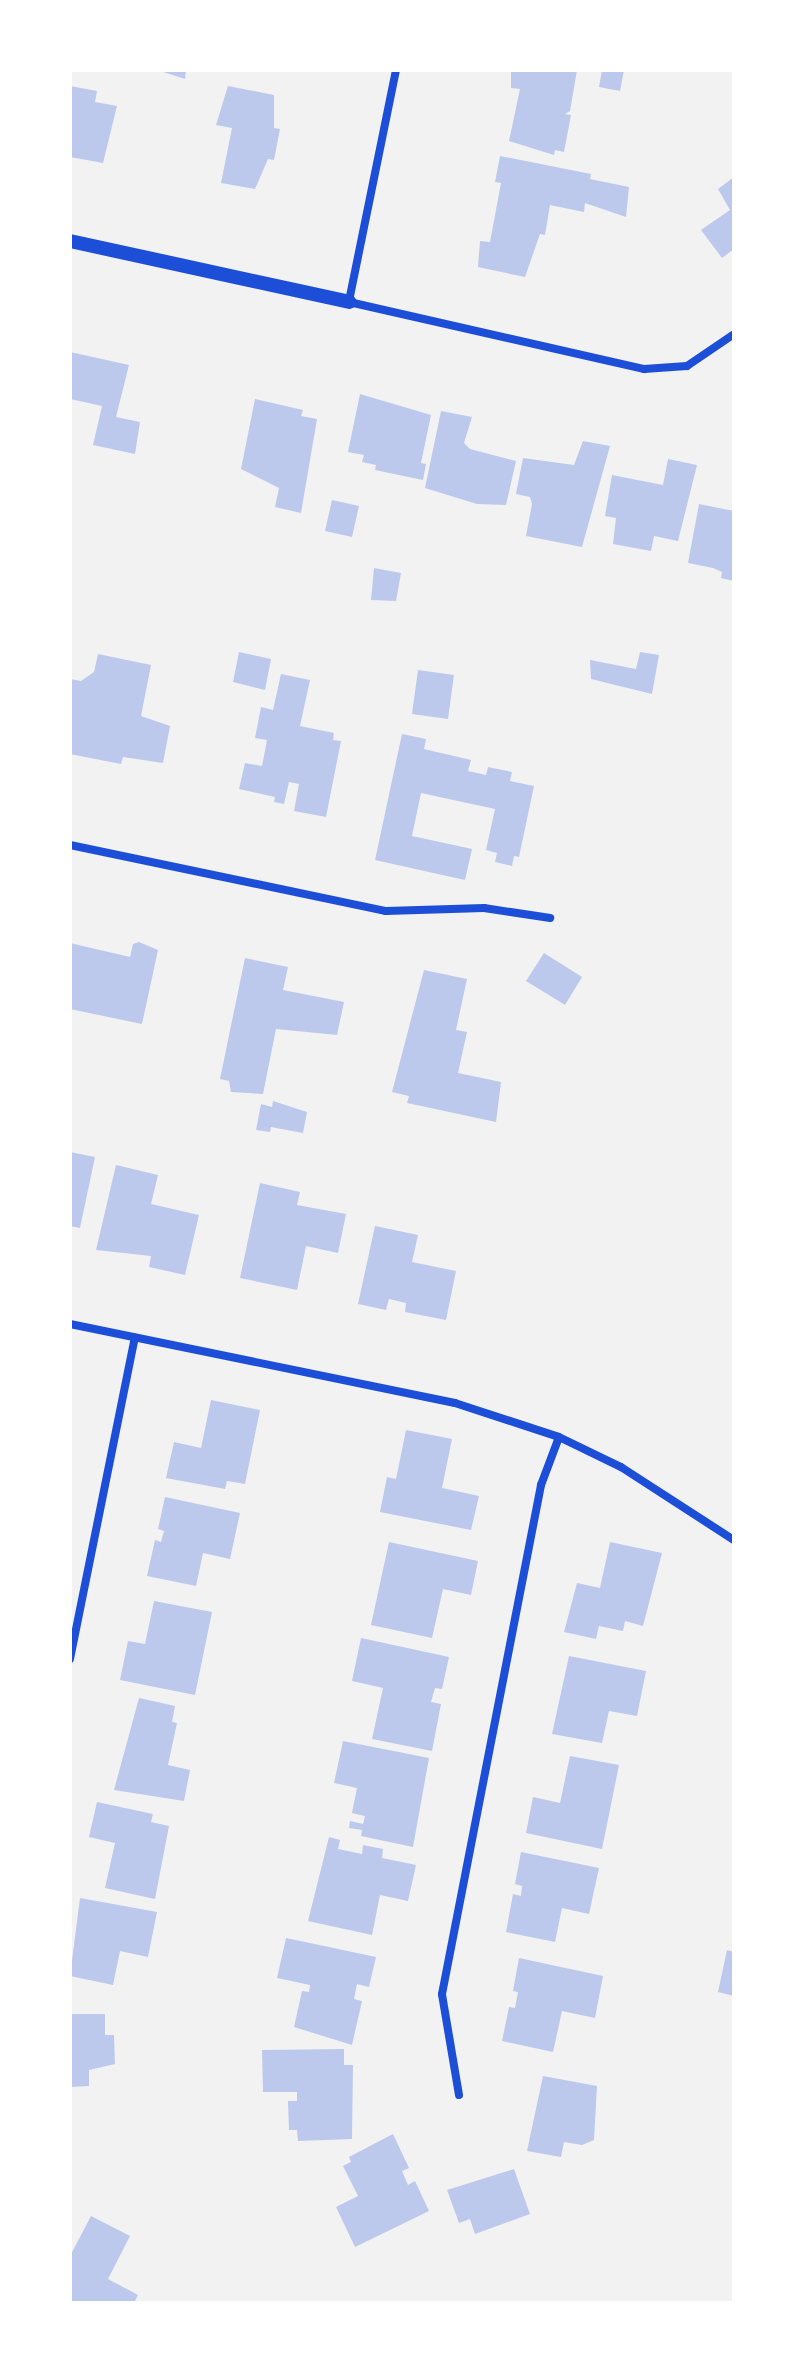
<!DOCTYPE html>
<style>
body{margin:0}
#map{position:relative;width:804px;height:2373px;overflow:hidden;background:#f2f2f2;font-family:"PT Sans",sans-serif}
div>[style]{position:absolute}
.building>*{inset:0;background:#bdc9ec}
.minor>*{height:8px;margin:-4px;padding:0 4px;transform-origin:4px;border-radius:4px;background:#1d4ed8}
.tertiary>*{height:14px;margin:-7px;padding:0 7px;transform-origin:7px;border-radius:7px;background:#1d4ed8}
span{translate:-50% -50%;white-space:nowrap;text-align:center;line-height:1.15;-webkit-text-stroke:8px #fff;paint-order:stroke}
.frame{position:absolute;inset:0;border:72px solid #fff;pointer-events:none}
</style>
<div id="map">
<div class="building">
<i style="clip-path:polygon(157px 70px,186px 70px,185px 79px)"></i>
<i style="clip-path:polygon(511px 70px,577px 70px,570px 111px,565px 114px,571px 115px,564px 152px,555px 150px,554px 155px,509px 141px,520px 89px,511px 88px)"></i>
<i style="clip-path:polygon(602px 70px,624px 70px,620px 91px,599px 87px)"></i>
<i style="clip-path:polygon(70px 86px,97px 91px,95px 102px,117px 106px,103px 163px,70px 157px)"></i>
<i style="clip-path:polygon(228px 86px,274px 95px,274px 128px,280px 129px,274px 160px,268px 159px,255px 189px,221px 183px,232px 128px,216px 125px)"></i>
<i style="clip-path:polygon(500px 156px,591px 174px,590px 179px,629px 187px,626px 217px,585px 203px,584px 212px,550px 205px,545px 235px,540px 234px,525px 277px,478px 267px,480px 241px,490px 242px,501px 183px,495px 182px)"></i>
<i style="clip-path:polygon(734px 177px,734px 249px,722px 258px,701px 230px,730px 210px,718px 189px)"></i>
<i style="clip-path:polygon(70px 352px,129px 365px,116px 417px,140px 422px,135px 454px,93px 445px,102px 406px,70px 399px)"></i>
<i style="clip-path:polygon(360px 394px,431px 415px,421px 463px,426px 464px,423px 480px,375px 470px,376px 465px,362px 462px,364px 455px,348px 452px)"></i>
<i style="clip-path:polygon(255px 399px,303px 410px,301px 416px,317px 419px,301px 513px,275px 507px,279px 488px,241px 469px)"></i>
<i style="clip-path:polygon(441px 411px,472px 417px,464px 443px,470px 449px,516px 461px,506px 505px,477px 504px,425px 488px)"></i>
<i style="clip-path:polygon(583px 441px,610px 446px,582px 547px,526px 536px,532px 504px,530px 497px,516px 494px,523px 458px,574px 465px)"></i>
<i style="clip-path:polygon(668px 459px,697px 465px,678px 541px,654px 536px,651px 551px,613px 544px,616px 518px,605px 516px,612px 475px,663px 485px)"></i>
<i style="clip-path:polygon(332px 500px,359px 506px,352px 537px,325px 531px)"></i>
<i style="clip-path:polygon(699px 504px,734px 511px,734px 581px,721px 578px,722px 572px,713px 568px,688px 563px)"></i>
<i style="clip-path:polygon(374px 568px,401px 573px,396px 601px,371px 600px)"></i>
<i style="clip-path:polygon(239px 652px,271px 659px,265px 690px,233px 682px)"></i>
<i style="clip-path:polygon(640px 652px,659px 655px,652px 694px,591px 679px,590px 660px,636px 669px)"></i>
<i style="clip-path:polygon(98px 654px,151px 665px,141px 716px,170px 726px,163px 763px,123px 757px,121px 764px,70px 754px,70px 679px,81px 681px,94px 672px)"></i>
<i style="clip-path:polygon(418px 670px,454px 675px,448px 719px,412px 714px)"></i>
<i style="clip-path:polygon(281px 674px,310px 680px,300px 726px,334px 733px,333px 740px,341px 741px,326px 817px,294px 811px,299px 784px,289px 782px,284px 804px,274px 802px,275px 797px,239px 789px,245px 763px,262px 766px,267px 740px,255px 738px,261px 707px,273px 710px)"></i>
<i style="clip-path:polygon(402px 734px,426px 739px,424px 749px,471px 760px,468px 771px,486px 775px,488px 767px,512px 772px,510px 781px,534px 786px,519px 857px,514px 856px,512px 866px,495px 862px,497px 853px,486px 850px,495px 809px,421px 793px,412px 836px,472px 849px,465px 880px,375px 860px)"></i>
<i style="clip-path:polygon(139px 942px,158px 950px,142px 1024px,70px 1009px,70px 943px,130px 957px,133px 944px)"></i>
<i style="clip-path:polygon(544px 953px,582px 977px,565px 1005px,526px 981px)"></i>
<i style="clip-path:polygon(245px 958px,288px 967px,283px 990px,344px 1002px,337px 1035px,276px 1029px,263px 1094px,231px 1092px,229px 1081px,220px 1079px)"></i>
<i style="clip-path:polygon(424px 970px,467px 979px,456px 1030px,467px 1032px,458px 1073px,501px 1082px,496px 1122px,407px 1103px,409px 1096px,392px 1092px)"></i>
<i style="clip-path:polygon(273px 1101px,307px 1112px,303px 1133px,271px 1127px,270px 1132px,256px 1130px,261px 1104px,272px 1107px)"></i>
<i style="clip-path:polygon(70px 1152px,95px 1157px,80px 1228px,70px 1226px)"></i>
<i style="clip-path:polygon(116px 1165px,158px 1175px,151px 1204px,199px 1215px,185px 1275px,149px 1267px,151px 1256px,96px 1250px)"></i>
<i style="clip-path:polygon(260px 1183px,300px 1192px,297px 1205px,346px 1214px,338px 1253px,306px 1246px,297px 1290px,240px 1278px)"></i>
<i style="clip-path:polygon(375px 1226px,418px 1235px,412px 1262px,456px 1271px,446px 1320px,405px 1312px,406px 1303px,389px 1299px,386px 1310px,358px 1304px)"></i>
<i style="clip-path:polygon(211px 1400px,260px 1410px,245px 1484px,227px 1481px,225px 1489px,166px 1478px,174px 1442px,201px 1448px)"></i>
<i style="clip-path:polygon(406px 1430px,452px 1439px,442px 1488px,479px 1496px,471px 1530px,380px 1512px,387px 1477px,396px 1479px)"></i>
<i style="clip-path:polygon(165px 1497px,240px 1513px,230px 1559px,203px 1553px,196px 1586px,147px 1576px,155px 1540px,161px 1542px,164px 1531px,158px 1529px)"></i>
<i style="clip-path:polygon(389px 1542px,478px 1561px,471px 1595px,443px 1589px,432px 1638px,371px 1625px)"></i>
<i style="clip-path:polygon(610px 1542px,662px 1553px,643px 1626px,625px 1621px,623px 1631px,599px 1626px,596px 1639px,564px 1632px,577px 1583px,600px 1588px)"></i>
<i style="clip-path:polygon(154px 1601px,212px 1612px,195px 1695px,120px 1680px,128px 1641px,145px 1644px)"></i>
<i style="clip-path:polygon(361px 1638px,449px 1657px,442px 1689px,435px 1688px,431px 1702px,441px 1704px,432px 1751px,372px 1739px,383px 1688px,352px 1681px)"></i>
<i style="clip-path:polygon(569px 1656px,646px 1671px,637px 1716px,609px 1711px,602px 1743px,552px 1734px)"></i>
<i style="clip-path:polygon(139px 1698px,175px 1706px,172px 1722px,177px 1723px,168px 1765px,190px 1770px,184px 1801px,114px 1790px)"></i>
<i style="clip-path:polygon(343px 1741px,429px 1758px,413px 1847px,361px 1836px,362px 1830px,349px 1828px,350px 1821px,363px 1824px,365px 1816px,352px 1813px,357px 1788px,334px 1783px)"></i>
<i style="clip-path:polygon(570px 1756px,619px 1765px,602px 1849px,526px 1833px,533px 1797px,560px 1803px)"></i>
<i style="clip-path:polygon(97px 1802px,153px 1814px,151px 1822px,169px 1826px,155px 1899px,105px 1888px,115px 1843px,89px 1837px)"></i>
<i style="clip-path:polygon(329px 1837px,340px 1840px,338px 1849px,362px 1854px,363px 1845px,383px 1849px,382px 1858px,416px 1865px,408px 1901px,380px 1895px,372px 1935px,308px 1921px)"></i>
<i style="clip-path:polygon(521px 1852px,599px 1868px,589px 1914px,562px 1908px,555px 1942px,506px 1932px,513px 1894px,521px 1896px,522px 1886px,515px 1884px)"></i>
<i style="clip-path:polygon(80px 1898px,157px 1912px,148px 1957px,120px 1951px,113px 1985px,70px 1976px)"></i>
<i style="clip-path:polygon(286px 1938px,376px 1957px,369px 1987px,357px 1984px,354px 1999px,362px 2001px,352px 2045px,294px 2027px,302px 1991px,309px 1992px,310px 1985px,277px 1978px)"></i>
<i style="clip-path:polygon(727px 1950px,734px 1952px,734px 1996px,718px 1992px)"></i>
<i style="clip-path:polygon(519px 1958px,603px 1976px,595px 2018px,562px 2011px,553px 2052px,502px 2041px,509px 2007px,515px 2008px,518px 1992px,513px 1991px)"></i>
<i style="clip-path:polygon(70px 2014px,105px 2014px,105px 2035px,114px 2035px,115px 2064px,89px 2070px,89px 2086px,70px 2087px)"></i>
<i style="clip-path:polygon(344px 2049px,344px 2065px,353px 2065px,352px 2139px,298px 2141px,297px 2130px,289px 2130px,288px 2101px,297px 2101px,297px 2092px,263px 2092px,262px 2050px)"></i>
<i style="clip-path:polygon(543px 2076px,597px 2086px,594px 2140px,582px 2145px,564px 2142px,561px 2157px,527px 2151px)"></i>
<i style="clip-path:polygon(393px 2134px,409px 2168px,402px 2171px,408px 2185px,415px 2181px,429px 2211px,355px 2247px,336px 2207px,358px 2196px,343px 2166px,351px 2162px,349px 2157px)"></i>
<i style="clip-path:polygon(514px 2169px,530px 2214px,475px 2234px,470px 2219px,459px 2223px,447px 2190px)"></i>
<i style="clip-path:polygon(91px 2216px,130px 2236px,108px 2279px,138px 2295px,134px 2303px,70px 2303px,70px 2256px)"></i>
</div>
<div class="minor">
<i style="left:396px;top:70px;width:237px;rotate:101.5deg"></i>
<i style="left:349px;top:302px;width:303px;rotate:12.8deg"></i>
<i style="left:644px;top:369px;width:43px;rotate:-4deg"></i>
<i style="left:687px;top:366px;width:57px;rotate:-34.2deg"></i>
<i style="left:70px;top:845px;width:323px;rotate:11.8deg"></i>
<i style="left:386px;top:911px;width:98px;rotate:-1.8deg"></i>
<i style="left:484px;top:908px;width:67px;rotate:8.6deg"></i>
<i style="left:70px;top:1324px;width:393px;rotate:11.6deg"></i>
<i style="left:455px;top:1403px;width:109px;rotate:18.1deg"></i>
<i style="left:559px;top:1437px;width:69px;rotate:25.8deg"></i>
<i style="left:621px;top:1467px;width:135px;rotate:32.9deg"></i>
<i style="left:70px;top:1659px;width:328px;rotate:-78.6deg"></i>
<i style="left:459px;top:2095px;width:102px;rotate:-99.6deg"></i>
<i style="left:442px;top:1994px;width:519px;rotate:-78.99deg"></i>
<i style="left:541px;top:1485px;width:51px;rotate:-69.4deg"></i>
</div>
<div class="tertiary">
<i style="left:70px;top:241px;width:286px;rotate:12.3deg"></i>
</div>
<div class="frame"></div>
</div>
